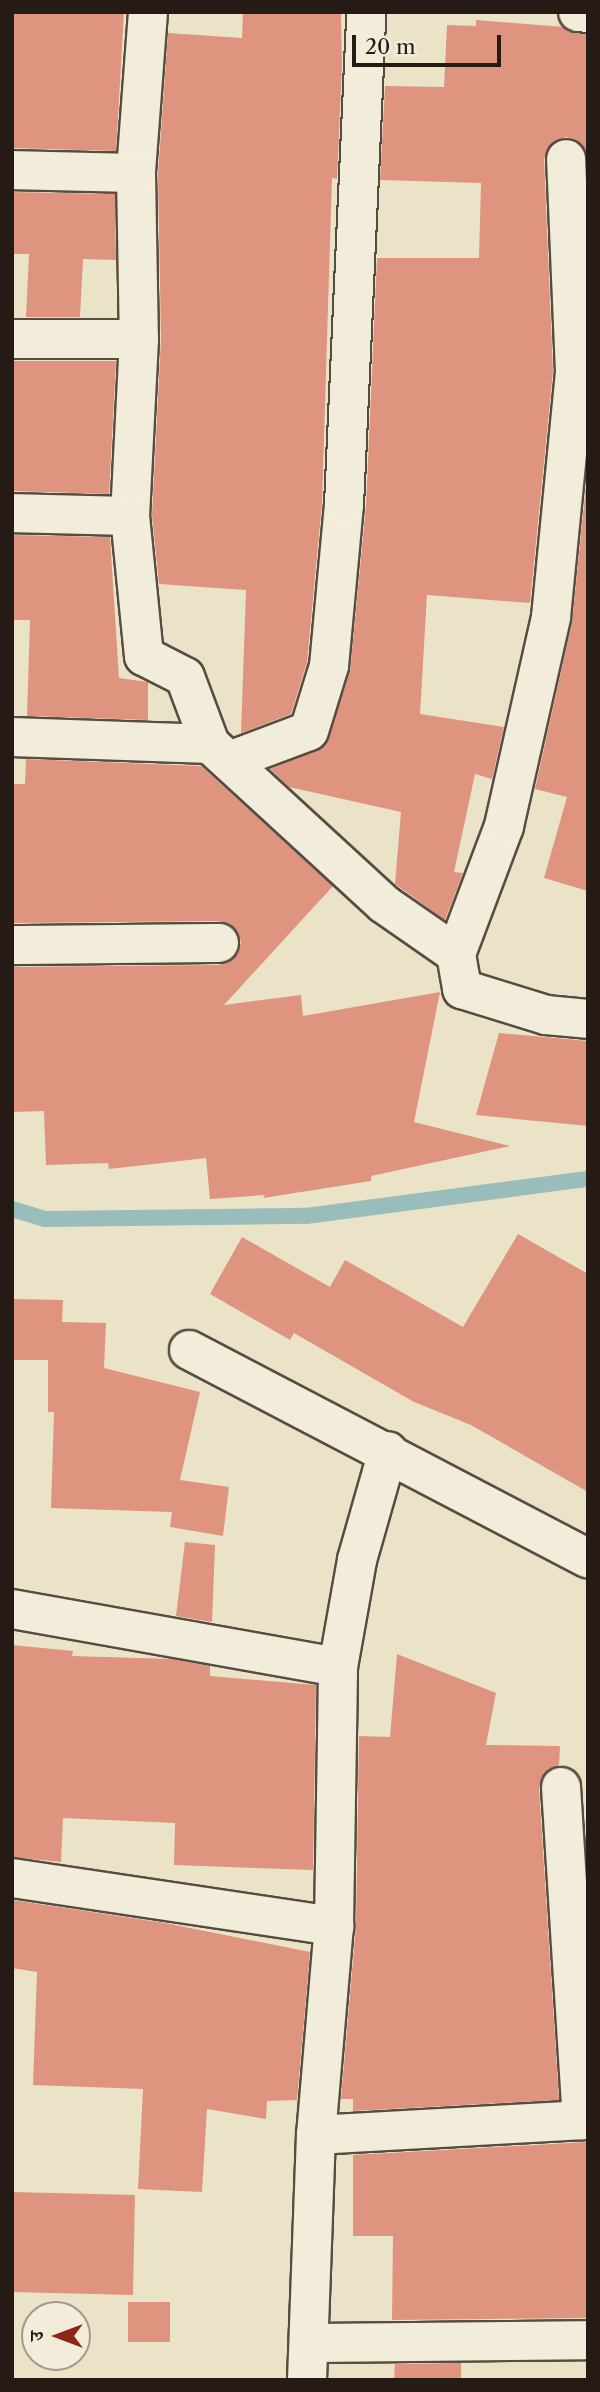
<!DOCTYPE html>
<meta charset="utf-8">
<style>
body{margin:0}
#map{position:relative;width:600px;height:2392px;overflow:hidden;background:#ebe3c8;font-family:"Libre Caslon Text","Noto Serif Devanagari",serif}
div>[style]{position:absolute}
.stream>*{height:16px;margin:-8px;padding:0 8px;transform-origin:8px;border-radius:8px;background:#99bdba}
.building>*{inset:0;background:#de947f}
.roads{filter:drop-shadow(2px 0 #574c42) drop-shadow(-2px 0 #574c42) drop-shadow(0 2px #574c42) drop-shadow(0 -2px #574c42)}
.minor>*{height:38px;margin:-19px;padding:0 19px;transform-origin:19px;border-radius:19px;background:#f2eddb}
span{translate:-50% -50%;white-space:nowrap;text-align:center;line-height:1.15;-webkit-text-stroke:5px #f2eddb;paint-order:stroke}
.frame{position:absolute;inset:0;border:14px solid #261a15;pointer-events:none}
.north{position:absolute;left:21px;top:2301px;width:70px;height:70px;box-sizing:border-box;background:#f2eddb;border:2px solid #a0998c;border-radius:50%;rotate:270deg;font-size:19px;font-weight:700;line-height:28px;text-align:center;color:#261a15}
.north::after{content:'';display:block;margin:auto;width:24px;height:32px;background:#8f2418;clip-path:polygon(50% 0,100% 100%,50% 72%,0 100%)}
.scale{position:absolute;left:352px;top:35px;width:149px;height:32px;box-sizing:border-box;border:4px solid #261a15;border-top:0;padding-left:9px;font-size:21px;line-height:24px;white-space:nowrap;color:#261a15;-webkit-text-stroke:5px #f2eddb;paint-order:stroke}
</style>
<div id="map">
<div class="stream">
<i style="left:12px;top:1209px;width:34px;rotate:17deg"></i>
<i style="left:45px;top:1219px;width:261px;rotate:-0.7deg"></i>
<i style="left:306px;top:1216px;width:284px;rotate:-7.5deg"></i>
</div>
<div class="building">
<i style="clip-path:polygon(12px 12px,124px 12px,116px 151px,12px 148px)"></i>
<i style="clip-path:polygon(243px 12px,341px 12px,342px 65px,337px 179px,332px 178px,322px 503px,307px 662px,291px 714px,241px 733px,246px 590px,159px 584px,152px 515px,161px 339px,158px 174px,168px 33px,242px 38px)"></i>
<i style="clip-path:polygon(476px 20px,563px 27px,588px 35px,588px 157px,577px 140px,566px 137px,554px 141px,544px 159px,553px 371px,530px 603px,427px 595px,420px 714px,504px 727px,492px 779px,475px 774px,454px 872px,463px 873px,445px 920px,395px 884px,401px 812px,289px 787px,270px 769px,325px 746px,350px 672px,366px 506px,377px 258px,479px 258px,481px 183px,380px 180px,385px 86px,444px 87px,447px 25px,476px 26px)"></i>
<i style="clip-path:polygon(12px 192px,115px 194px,116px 260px,83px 259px,80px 317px,26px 317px,29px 254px,12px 254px)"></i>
<i style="clip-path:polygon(12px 361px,116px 361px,109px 494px,12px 491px)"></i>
<i style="clip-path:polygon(588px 466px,588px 891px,544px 878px,567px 797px,535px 789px,572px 622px)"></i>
<i style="clip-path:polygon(12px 535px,110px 537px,119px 678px,148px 682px,148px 720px,27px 716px,30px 620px,12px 620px)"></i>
<i style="clip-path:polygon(26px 759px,201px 766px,333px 886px,224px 1005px,301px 995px,303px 1016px,440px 992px,414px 1122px,510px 1146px,371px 1176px,371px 1181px,263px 1198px,265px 1195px,210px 1199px,206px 1158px,109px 1169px,108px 1163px,46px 1165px,44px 1111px,12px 1112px,12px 967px,219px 965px,238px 954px,241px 942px,230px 924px,219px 921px,12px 923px,12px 784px,25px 784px)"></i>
<i style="clip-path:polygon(499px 1033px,588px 1041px,588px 1126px,476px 1115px)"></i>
<i style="clip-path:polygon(518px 1234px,588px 1274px,588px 1492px,471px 1425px,414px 1402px,294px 1333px,290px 1340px,210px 1294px,242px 1237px,330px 1287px,345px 1260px,463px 1327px)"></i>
<i style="clip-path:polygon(12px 1299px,63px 1300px,62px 1322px,106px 1323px,104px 1368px,200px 1392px,180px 1480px,229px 1487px,223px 1536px,170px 1527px,172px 1512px,51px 1508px,54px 1412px,48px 1412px,48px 1360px,12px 1360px)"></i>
<i style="clip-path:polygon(185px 1542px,215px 1545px,212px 1622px,176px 1616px)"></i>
<i style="clip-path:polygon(12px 1645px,73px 1651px,72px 1656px,171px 1659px,210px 1666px,210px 1676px,316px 1685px,313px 1870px,174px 1865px,175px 1823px,63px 1818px,61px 1862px,12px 1857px)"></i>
<i style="clip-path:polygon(397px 1654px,496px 1693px,486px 1745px,560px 1746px,559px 1765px,542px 1777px,539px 1788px,559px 2100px,353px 2111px,353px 2099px,341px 2099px,356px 1926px,359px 1736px,390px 1737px)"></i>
<i style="clip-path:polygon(12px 1900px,165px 1923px,310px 1952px,297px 2100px,267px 2101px,266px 2119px,207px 2109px,202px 2192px,138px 2189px,143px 2089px,33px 2085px,37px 1972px,12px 1968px)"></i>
<i style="clip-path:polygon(588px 2142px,588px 2318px,392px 2320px,393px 2236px,353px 2236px,353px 2155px)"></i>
<i style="clip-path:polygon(12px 2192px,135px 2195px,133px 2295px,12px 2292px)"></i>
<i style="clip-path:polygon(128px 2302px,170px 2302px,170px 2342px,128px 2342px)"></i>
<i style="clip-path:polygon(461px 2363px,461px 2380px,394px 2380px,395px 2364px)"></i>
</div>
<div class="roads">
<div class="minor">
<i style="left:148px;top:12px;width:161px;rotate:94.3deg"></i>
<i style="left:136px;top:173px;width:166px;rotate:89deg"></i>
<i style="left:139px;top:339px;width:177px;rotate:92.9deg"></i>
<i style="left:130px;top:516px;width:141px;rotate:84.3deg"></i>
<i style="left:144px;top:656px;width:46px;rotate:27.1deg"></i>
<i style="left:185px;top:677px;width:72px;rotate:69.5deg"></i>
<i style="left:210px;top:744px;width:236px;rotate:42.6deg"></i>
<i style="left:384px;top:904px;width:88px;rotate:34.8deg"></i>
<i style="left:456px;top:954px;width:36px;rotate:80deg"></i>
<i style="left:462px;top:989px;width:88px;rotate:17.2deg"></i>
<i style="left:546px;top:1015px;width:42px;rotate:5.4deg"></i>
<i style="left:578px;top:12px;width:10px;rotate:6deg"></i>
<i style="left:12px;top:170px;width:124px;rotate:1.4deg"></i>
<i style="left:12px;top:339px;width:127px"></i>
<i style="left:12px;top:513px;width:118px;rotate:1.5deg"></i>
<i style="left:12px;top:737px;width:198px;rotate:2deg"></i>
<i style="left:229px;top:761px;width:85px;rotate:-20.6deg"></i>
<i style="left:309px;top:731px;width:68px;rotate:-72.9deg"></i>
<i style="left:329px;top:666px;width:162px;rotate:-84.7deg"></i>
<i style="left:344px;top:505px;width:493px;rotate:-87.4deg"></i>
<i style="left:12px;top:945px;width:207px;rotate:-0.6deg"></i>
<i style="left:456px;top:954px;width:137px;rotate:-69.4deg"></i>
<i style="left:504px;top:826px;width:214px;rotate:-77.3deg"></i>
<i style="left:551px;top:617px;width:246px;rotate:-84.4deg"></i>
<i style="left:575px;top:372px;width:213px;rotate:-92.4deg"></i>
<i style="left:189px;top:1350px;width:450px;rotate:27.6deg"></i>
<i style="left:12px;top:1609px;width:331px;rotate:10.1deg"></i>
<i style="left:561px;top:1787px;width:334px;rotate:86.4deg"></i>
<i style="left:12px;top:1878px;width:326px;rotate:8.5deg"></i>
<i style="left:316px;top:2135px;width:272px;rotate:-3.2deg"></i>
<i style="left:310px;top:2343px;width:278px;rotate:-0.6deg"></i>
<i style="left:307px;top:2380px;width:245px;rotate:-87.9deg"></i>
<i style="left:316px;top:2135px;width:210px;rotate:-85.1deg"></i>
<i style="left:334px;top:1926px;width:259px;rotate:-89.1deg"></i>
<i style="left:338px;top:1667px;width:109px;rotate:-79.9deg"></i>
<i style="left:357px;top:1560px;width:113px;rotate:-74.1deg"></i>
</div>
</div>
<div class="frame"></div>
<div class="north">उ</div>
<div class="scale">20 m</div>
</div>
